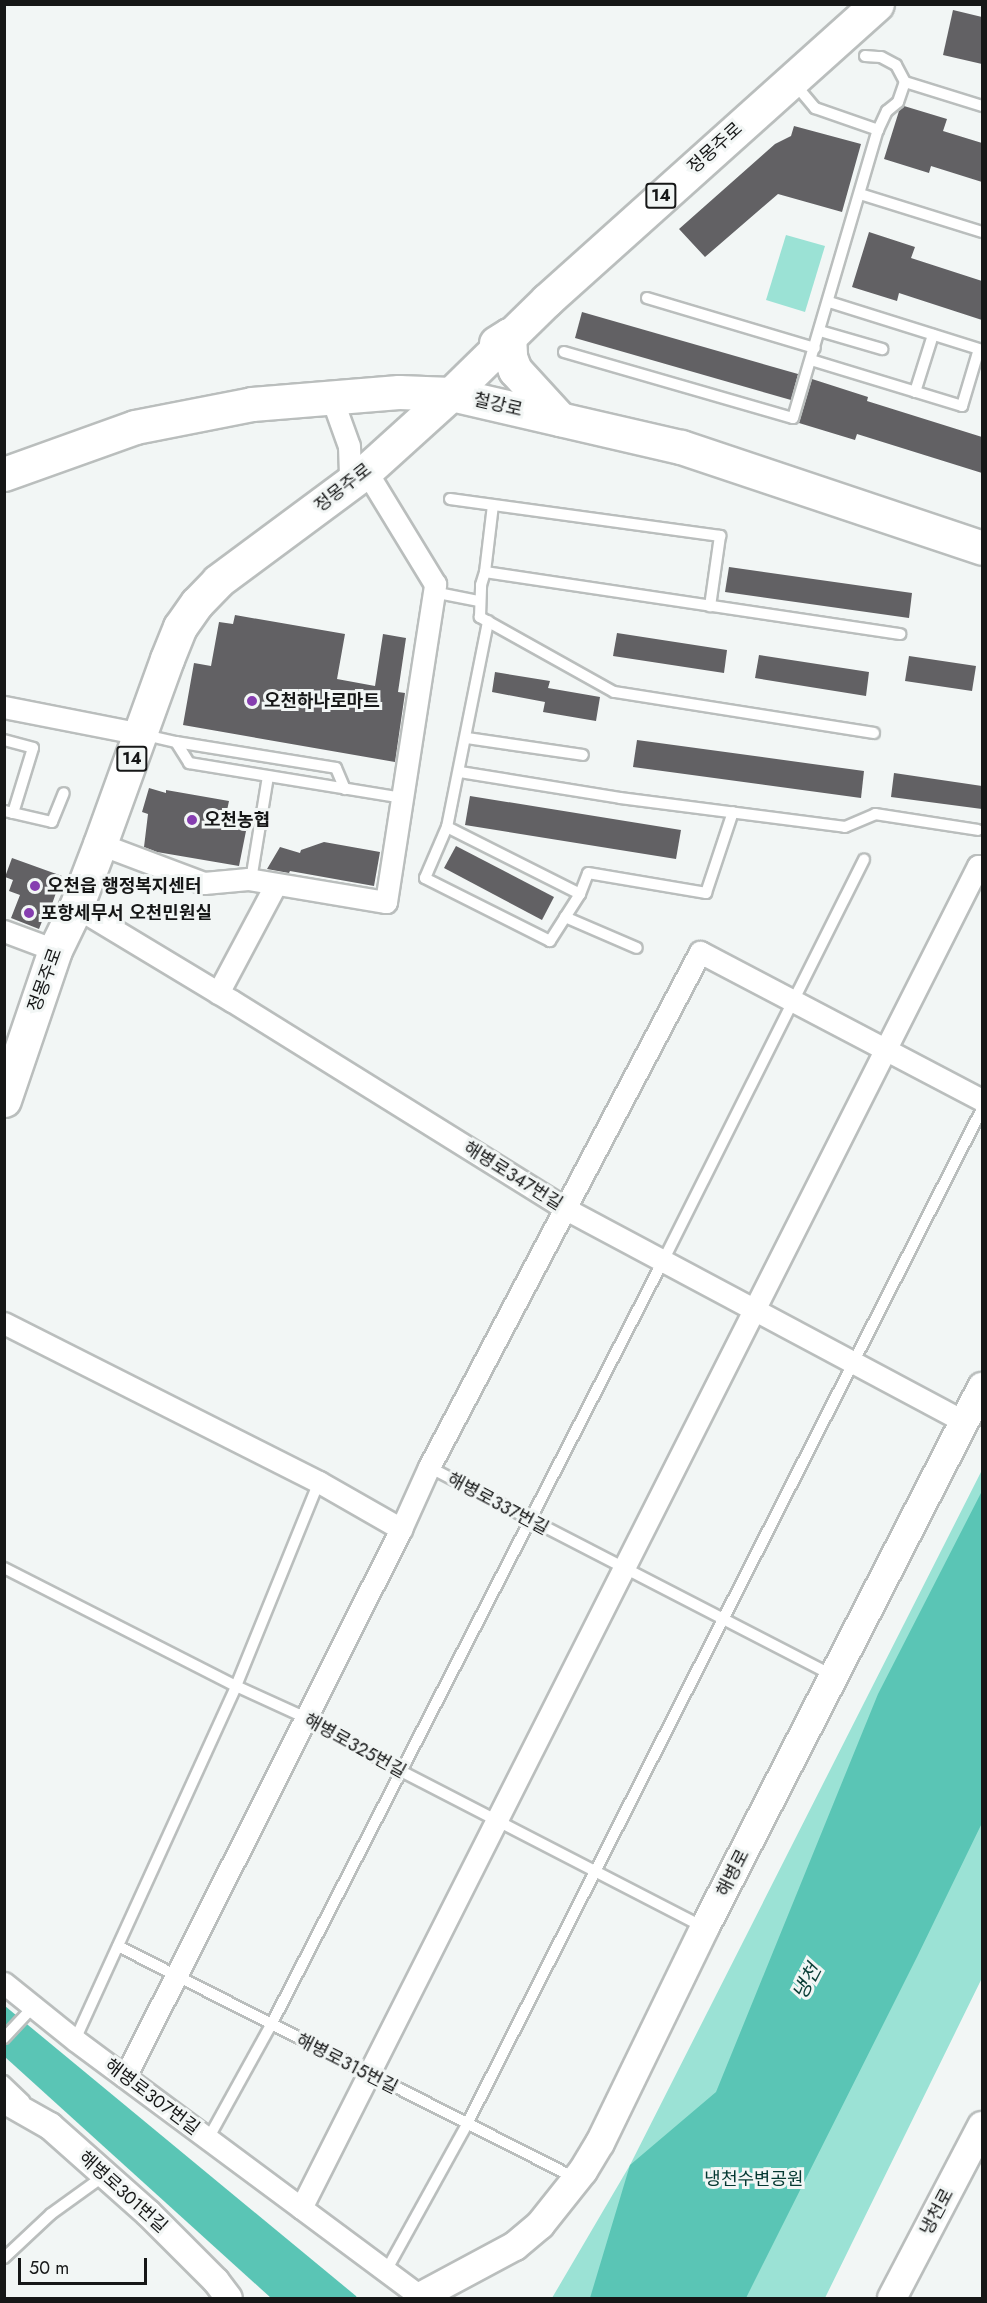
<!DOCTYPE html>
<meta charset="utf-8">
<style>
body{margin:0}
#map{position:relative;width:987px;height:2303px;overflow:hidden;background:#f2f6f5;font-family:Jost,"Noto Sans KR",sans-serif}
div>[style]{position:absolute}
.green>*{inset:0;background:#9be2d5}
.water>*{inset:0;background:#5ac5b5}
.building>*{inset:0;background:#626164}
.roads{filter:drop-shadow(2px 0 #babebd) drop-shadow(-2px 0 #babebd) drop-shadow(0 2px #babebd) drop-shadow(0 -2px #babebd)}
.service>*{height:10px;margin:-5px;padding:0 5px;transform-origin:5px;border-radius:5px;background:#fff}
.minor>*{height:21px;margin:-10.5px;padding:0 10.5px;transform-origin:10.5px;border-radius:10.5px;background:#fff}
.tertiary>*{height:26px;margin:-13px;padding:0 13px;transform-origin:13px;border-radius:13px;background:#fff}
.secondary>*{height:28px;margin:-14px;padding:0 14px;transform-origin:14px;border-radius:14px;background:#fff}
.primary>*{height:33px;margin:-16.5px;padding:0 16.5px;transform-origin:16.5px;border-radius:16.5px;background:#fff}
.dots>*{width:16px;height:16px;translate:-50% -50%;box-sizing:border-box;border:3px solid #f2f6f5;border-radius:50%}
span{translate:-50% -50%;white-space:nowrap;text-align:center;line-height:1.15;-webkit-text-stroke:6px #f2f6f5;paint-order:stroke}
.shield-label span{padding:2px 4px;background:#f2f6f5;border:2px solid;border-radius:4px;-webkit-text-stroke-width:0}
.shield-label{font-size:16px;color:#161717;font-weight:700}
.street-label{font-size:18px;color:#161717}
.poi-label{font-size:18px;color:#161717;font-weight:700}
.left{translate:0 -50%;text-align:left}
.park-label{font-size:18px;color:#043831}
.water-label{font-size:20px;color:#0e4039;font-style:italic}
.frame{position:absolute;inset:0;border:6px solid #161717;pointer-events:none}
.scale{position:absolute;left:18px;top:2258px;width:129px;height:27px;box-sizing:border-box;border:3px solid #161717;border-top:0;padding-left:8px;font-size:18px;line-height:21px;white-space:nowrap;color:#161717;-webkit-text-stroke:4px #f2f6f5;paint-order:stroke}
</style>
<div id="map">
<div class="green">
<i style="clip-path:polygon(786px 235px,825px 246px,805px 312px,766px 300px)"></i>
<i style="clip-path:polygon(982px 1470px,982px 1978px,825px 2298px,552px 2298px,630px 2165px)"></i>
</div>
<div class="water">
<i style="clip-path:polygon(982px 1491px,982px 1823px,917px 1957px,746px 2298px,590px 2298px,630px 2165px,716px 2092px,878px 1694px)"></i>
<i style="clip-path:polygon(5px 2006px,356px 2296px,357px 2298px,271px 2298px,5px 2057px)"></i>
</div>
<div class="building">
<i style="clip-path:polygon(953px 10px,982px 17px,982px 64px,943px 55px)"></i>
<i style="clip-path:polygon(904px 106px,947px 119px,943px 131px,982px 143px,982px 182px,931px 166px,929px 173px,884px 159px,899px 111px)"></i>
<i style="clip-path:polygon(794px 126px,861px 144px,842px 212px,778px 194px,705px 257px,679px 229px,775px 144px,791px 136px)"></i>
<i style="clip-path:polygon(869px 232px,915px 247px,911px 258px,982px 281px,982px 320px,899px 293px,897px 301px,852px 287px)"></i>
<i style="clip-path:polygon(582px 312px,798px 374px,791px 400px,575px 338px)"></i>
<i style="clip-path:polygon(812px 379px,868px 397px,867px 401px,982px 437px,982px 473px,857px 434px,855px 440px,799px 423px)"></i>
<i style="clip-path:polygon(729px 567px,912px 593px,909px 618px,725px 592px)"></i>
<i style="clip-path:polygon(235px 615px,345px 634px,337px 679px,375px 686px,383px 634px,406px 638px,398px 692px,405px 693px,395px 762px,183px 725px,194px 663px,211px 666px,219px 622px,233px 624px)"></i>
<i style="clip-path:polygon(617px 633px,727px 650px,724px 673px,613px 656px)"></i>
<i style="clip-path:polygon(759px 655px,869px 672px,866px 696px,755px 678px)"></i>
<i style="clip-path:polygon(909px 656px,976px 666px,972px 691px,905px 681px)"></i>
<i style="clip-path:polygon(495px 672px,550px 681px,548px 688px,600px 697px,596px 721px,543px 712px,545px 702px,492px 692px)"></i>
<i style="clip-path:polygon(637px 740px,864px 771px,861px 798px,633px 767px)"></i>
<i style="clip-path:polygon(894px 773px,982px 786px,982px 809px,891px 797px)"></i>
<i style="clip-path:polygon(149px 788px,166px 793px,166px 790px,229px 801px,225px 820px,241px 809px,250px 829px,246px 831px,239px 866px,157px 852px,144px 847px,148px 814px,142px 812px)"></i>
<i style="clip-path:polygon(470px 796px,681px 830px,676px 859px,465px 825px)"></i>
<i style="clip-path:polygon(324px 842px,380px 852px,374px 886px,290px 871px,289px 873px,267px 869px,280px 847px,300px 853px,301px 850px)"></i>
<i style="clip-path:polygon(456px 846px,554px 897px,542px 920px,444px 868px)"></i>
<i style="clip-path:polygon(12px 858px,62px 876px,51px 907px,48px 906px,39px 929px,11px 918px,20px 895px,9px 891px,13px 880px,5px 877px)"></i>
</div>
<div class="roads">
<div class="service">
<i style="left:865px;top:56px;width:16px;rotate:4deg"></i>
<i style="left:881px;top:57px;width:17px;rotate:28deg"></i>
<i style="left:896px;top:65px;width:19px;rotate:62deg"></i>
<i style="left:794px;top:83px;width:33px;rotate:50deg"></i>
<i style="left:815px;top:108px;width:67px;rotate:19.2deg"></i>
<i style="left:860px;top:194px;width:128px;rotate:17.3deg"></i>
<i style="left:647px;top:298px;width:175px;rotate:16.6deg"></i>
<i style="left:820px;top:331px;width:65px;rotate:16.2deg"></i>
<i style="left:564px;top:352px;width:238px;rotate:16.1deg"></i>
<i style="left:793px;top:418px;width:300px;rotate:-73.6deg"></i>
<i style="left:878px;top:130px;width:21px;rotate:-65deg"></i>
<i style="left:887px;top:111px;width:14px;rotate:-39deg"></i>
<i style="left:898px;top:102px;width:21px;rotate:-71deg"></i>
<i style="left:905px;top:82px;width:81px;rotate:17.3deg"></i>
<i style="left:811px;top:360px;width:158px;rotate:16.9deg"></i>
<i style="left:962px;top:406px;width:59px;rotate:-73.4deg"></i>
<i style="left:979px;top:349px;width:157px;rotate:-162.6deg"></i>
<i style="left:915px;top:392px;width:60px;rotate:-72.5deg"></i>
<i style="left:450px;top:499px;width:273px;rotate:7.8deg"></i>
<i style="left:720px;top:536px;width:71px;rotate:98.1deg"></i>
<i style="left:485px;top:572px;width:67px;rotate:-83.2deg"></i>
<i style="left:433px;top:592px;width:47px;rotate:11.1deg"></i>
<i style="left:874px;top:733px;width:263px;rotate:-171deg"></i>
<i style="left:614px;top:692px;width:154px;rotate:-150.8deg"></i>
<i style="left:480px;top:617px;width:32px;rotate:-88deg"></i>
<i style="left:481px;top:585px;width:14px;rotate:-73deg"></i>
<i style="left:485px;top:572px;width:420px;rotate:8.5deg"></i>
<i style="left:145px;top:735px;width:32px;rotate:13deg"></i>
<i style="left:176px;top:742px;width:25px;rotate:58deg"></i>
<i style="left:189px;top:763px;width:216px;rotate:9.3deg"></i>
<i style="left:467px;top:738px;width:117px;rotate:8.3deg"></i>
<i style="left:4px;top:740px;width:30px;rotate:15deg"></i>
<i style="left:33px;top:748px;width:68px;rotate:107.1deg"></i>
<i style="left:13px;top:813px;width:9px;rotate:-167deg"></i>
<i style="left:176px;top:742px;width:162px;rotate:9.2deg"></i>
<i style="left:336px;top:768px;width:23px;rotate:67deg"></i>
<i style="left:460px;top:772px;width:162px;rotate:9.2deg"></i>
<i style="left:620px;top:798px;width:227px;rotate:7.3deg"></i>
<i style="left:845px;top:827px;width:33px;rotate:-23deg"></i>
<i style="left:875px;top:814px;width:104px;rotate:8.8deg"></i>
<i style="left:13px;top:813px;width:40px;rotate:13deg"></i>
<i style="left:52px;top:822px;width:31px;rotate:-68deg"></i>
<i style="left:447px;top:827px;width:149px;rotate:26.7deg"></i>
<i style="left:580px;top:894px;width:56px;rotate:122.6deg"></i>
<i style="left:550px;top:941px;width:140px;rotate:-153.3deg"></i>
<i style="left:425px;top:878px;width:56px;rotate:-66.7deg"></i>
<i style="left:447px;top:827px;width:210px;rotate:-78.7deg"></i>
<i style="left:251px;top:880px;width:105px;rotate:-80.7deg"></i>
<i style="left:580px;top:894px;width:22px;rotate:-69deg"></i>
<i style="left:588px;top:873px;width:120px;rotate:9.6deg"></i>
<i style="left:706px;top:893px;width:85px;rotate:-71.6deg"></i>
<i style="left:565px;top:917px;width:78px;rotate:23.3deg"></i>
<i style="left:429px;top:1467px;width:456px;rotate:27.3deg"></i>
<i style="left:4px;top:1568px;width:260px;rotate:27deg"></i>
<i style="left:236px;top:1686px;width:75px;rotate:24.5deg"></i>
<i style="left:304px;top:1717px;width:111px;rotate:29.1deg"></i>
<i style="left:401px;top:1771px;width:340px;rotate:27.3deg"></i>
<i style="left:118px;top:1946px;width:515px;rotate:26.91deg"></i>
<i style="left:4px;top:2038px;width:42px;rotate:-46.9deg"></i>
<i style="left:75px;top:2040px;width:389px;rotate:-65.5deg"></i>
<i style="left:236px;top:1686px;width:220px;rotate:-67.9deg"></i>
<i style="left:4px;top:2081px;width:28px;rotate:44deg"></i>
<i style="left:208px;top:2139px;width:130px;rotate:-61.1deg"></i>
<i style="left:271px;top:2025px;width:859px;rotate:-62.84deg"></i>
<i style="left:663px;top:1261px;width:449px;rotate:-63.4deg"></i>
<i style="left:4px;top:2258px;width:64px;rotate:-43.1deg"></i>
<i style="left:51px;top:2214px;width:67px;rotate:-35.8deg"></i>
<i style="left:386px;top:2271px;width:168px;rotate:-61.1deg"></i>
<i style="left:467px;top:2124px;width:1138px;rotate:-63.1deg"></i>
</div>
<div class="minor">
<i style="left:331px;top:396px;width:53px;rotate:70.2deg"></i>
<i style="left:349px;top:446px;width:38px;rotate:88deg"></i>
<i style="left:4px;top:707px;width:140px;rotate:11.1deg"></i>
<i style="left:100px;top:844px;width:111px;rotate:20.6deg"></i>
<i style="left:204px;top:883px;width:44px;rotate:-5.2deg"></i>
<i style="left:248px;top:879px;width:140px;rotate:9.5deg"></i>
<i style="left:386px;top:902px;width:322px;rotate:-81.2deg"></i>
<i style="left:435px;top:584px;width:132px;rotate:-121.4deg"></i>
<i style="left:76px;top:907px;width:182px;rotate:31.1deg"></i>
<i style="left:232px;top:1001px;width:391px;rotate:31.9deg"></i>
<i style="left:564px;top:1208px;width:454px;rotate:28.1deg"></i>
<i style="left:4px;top:931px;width:54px;rotate:20.4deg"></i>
<i style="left:218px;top:993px;width:123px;rotate:-62deg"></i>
<i style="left:4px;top:1323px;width:353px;rotate:26.8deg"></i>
<i style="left:319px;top:1482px;width:95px;rotate:29.8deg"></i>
<i style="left:401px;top:1529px;width:68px;rotate:-65.7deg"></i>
<i style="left:429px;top:1467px;width:582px;rotate:-62.25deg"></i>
<i style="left:700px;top:952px;width:318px;rotate:27.7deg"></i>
<i style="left:4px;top:1983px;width:91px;rotate:38.8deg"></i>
<i style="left:75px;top:2040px;width:282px;rotate:36.6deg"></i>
<i style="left:125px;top:2077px;width:614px;rotate:-63.27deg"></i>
<i style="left:421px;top:2297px;width:149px;rotate:-143.4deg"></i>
<i style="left:301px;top:2208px;width:1503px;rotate:-63.23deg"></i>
<i style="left:978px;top:866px;width:4px"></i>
</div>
<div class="tertiary">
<i style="left:4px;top:2100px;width:53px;rotate:29.5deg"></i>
<i style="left:50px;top:2126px;width:131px;rotate:41.6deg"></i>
<i style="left:148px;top:2213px;width:96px;rotate:45deg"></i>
<i style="left:216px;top:2281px;width:21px;rotate:53deg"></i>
</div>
<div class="secondary">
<i style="left:418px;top:2298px;width:110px;rotate:-28.2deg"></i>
<i style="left:515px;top:2246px;width:33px;rotate:-40deg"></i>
<i style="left:540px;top:2225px;width:69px;rotate:-51.5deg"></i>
<i style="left:583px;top:2171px;width:33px;rotate:-59deg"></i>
<i style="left:600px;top:2143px;width:240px;rotate:-64.1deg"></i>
<i style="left:705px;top:1927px;width:607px;rotate:-62.84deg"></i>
<i style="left:892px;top:2298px;width:194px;rotate:-62.4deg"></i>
</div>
<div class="primary">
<i style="left:496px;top:343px;width:15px;rotate:-32deg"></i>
<i style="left:509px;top:335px;width:22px;rotate:87deg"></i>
<i style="left:510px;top:357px;width:14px;rotate:69deg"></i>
<i style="left:515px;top:370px;width:67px;rotate:47.4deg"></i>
<i style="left:4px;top:474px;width:139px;rotate:-19.7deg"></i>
<i style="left:135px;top:427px;width:119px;rotate:-11.1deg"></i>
<i style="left:252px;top:404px;width:147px;rotate:-4.7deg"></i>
<i style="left:399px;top:392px;width:52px;rotate:2.2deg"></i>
<i style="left:451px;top:394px;width:236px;rotate:13deg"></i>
<i style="left:681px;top:447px;width:317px;rotate:18.5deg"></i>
<i style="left:4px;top:1100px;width:158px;rotate:-71.2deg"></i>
<i style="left:55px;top:950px;width:48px;rotate:-64deg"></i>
<i style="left:76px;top:907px;width:67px;rotate:-69.1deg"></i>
<i style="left:100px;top:844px;width:197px;rotate:-70.1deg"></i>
<i style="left:167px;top:659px;width:35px;rotate:-68deg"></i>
<i style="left:180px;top:627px;width:29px;rotate:-55deg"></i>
<i style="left:197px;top:603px;width:30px;rotate:-46deg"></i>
<i style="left:218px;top:581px;width:184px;rotate:-36.6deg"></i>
<i style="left:366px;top:471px;width:115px;rotate:-42.2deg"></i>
<i style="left:451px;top:394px;width:134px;rotate:-44.4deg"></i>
<i style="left:547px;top:300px;width:443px;rotate:-41.9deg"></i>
</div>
</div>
<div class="dots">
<i style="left:252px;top:701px;background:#863eb0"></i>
<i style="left:192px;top:820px;background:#863eb0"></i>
<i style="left:35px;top:886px;background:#863eb0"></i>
<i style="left:29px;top:913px;background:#863eb0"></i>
</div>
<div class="shield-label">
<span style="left:661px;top:196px">14</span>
<span style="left:132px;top:759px">14</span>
</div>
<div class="street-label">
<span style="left:715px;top:148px;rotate:-42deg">정몽주로</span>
<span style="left:498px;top:405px;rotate:13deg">철강로</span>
<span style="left:343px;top:488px;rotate:-38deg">정몽주로</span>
<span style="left:45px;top:980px;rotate:-70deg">정몽주로</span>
<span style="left:513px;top:1176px;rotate:32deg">해병로347번길</span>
<span style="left:498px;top:1504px;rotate:28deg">해병로337번길</span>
<span style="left:355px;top:1746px;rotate:29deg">해병로325번길</span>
<span style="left:733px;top:1873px;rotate:-63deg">해병로</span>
<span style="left:347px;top:2064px;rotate:27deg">해병로315번길</span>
<span style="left:152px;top:2097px;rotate:37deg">해병로307번길</span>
<span style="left:123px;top:2192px;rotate:42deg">해병로301번길</span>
<span style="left:937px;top:2212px;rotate:-62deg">냉천로</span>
</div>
<div class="poi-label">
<span class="left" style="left:264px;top:701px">오천하나로마트</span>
<span class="left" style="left:204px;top:820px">오천농협</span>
<span class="left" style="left:47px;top:886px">오천읍 행정복지센터</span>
<span class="left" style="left:41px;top:913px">포항세무서 오천민원실</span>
</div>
<div class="park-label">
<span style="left:754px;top:2179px">냉천수변공원</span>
</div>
<div class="water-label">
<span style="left:807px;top:1982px;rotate:-62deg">냉천</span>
</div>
<div class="frame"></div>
<div class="scale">50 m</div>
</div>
